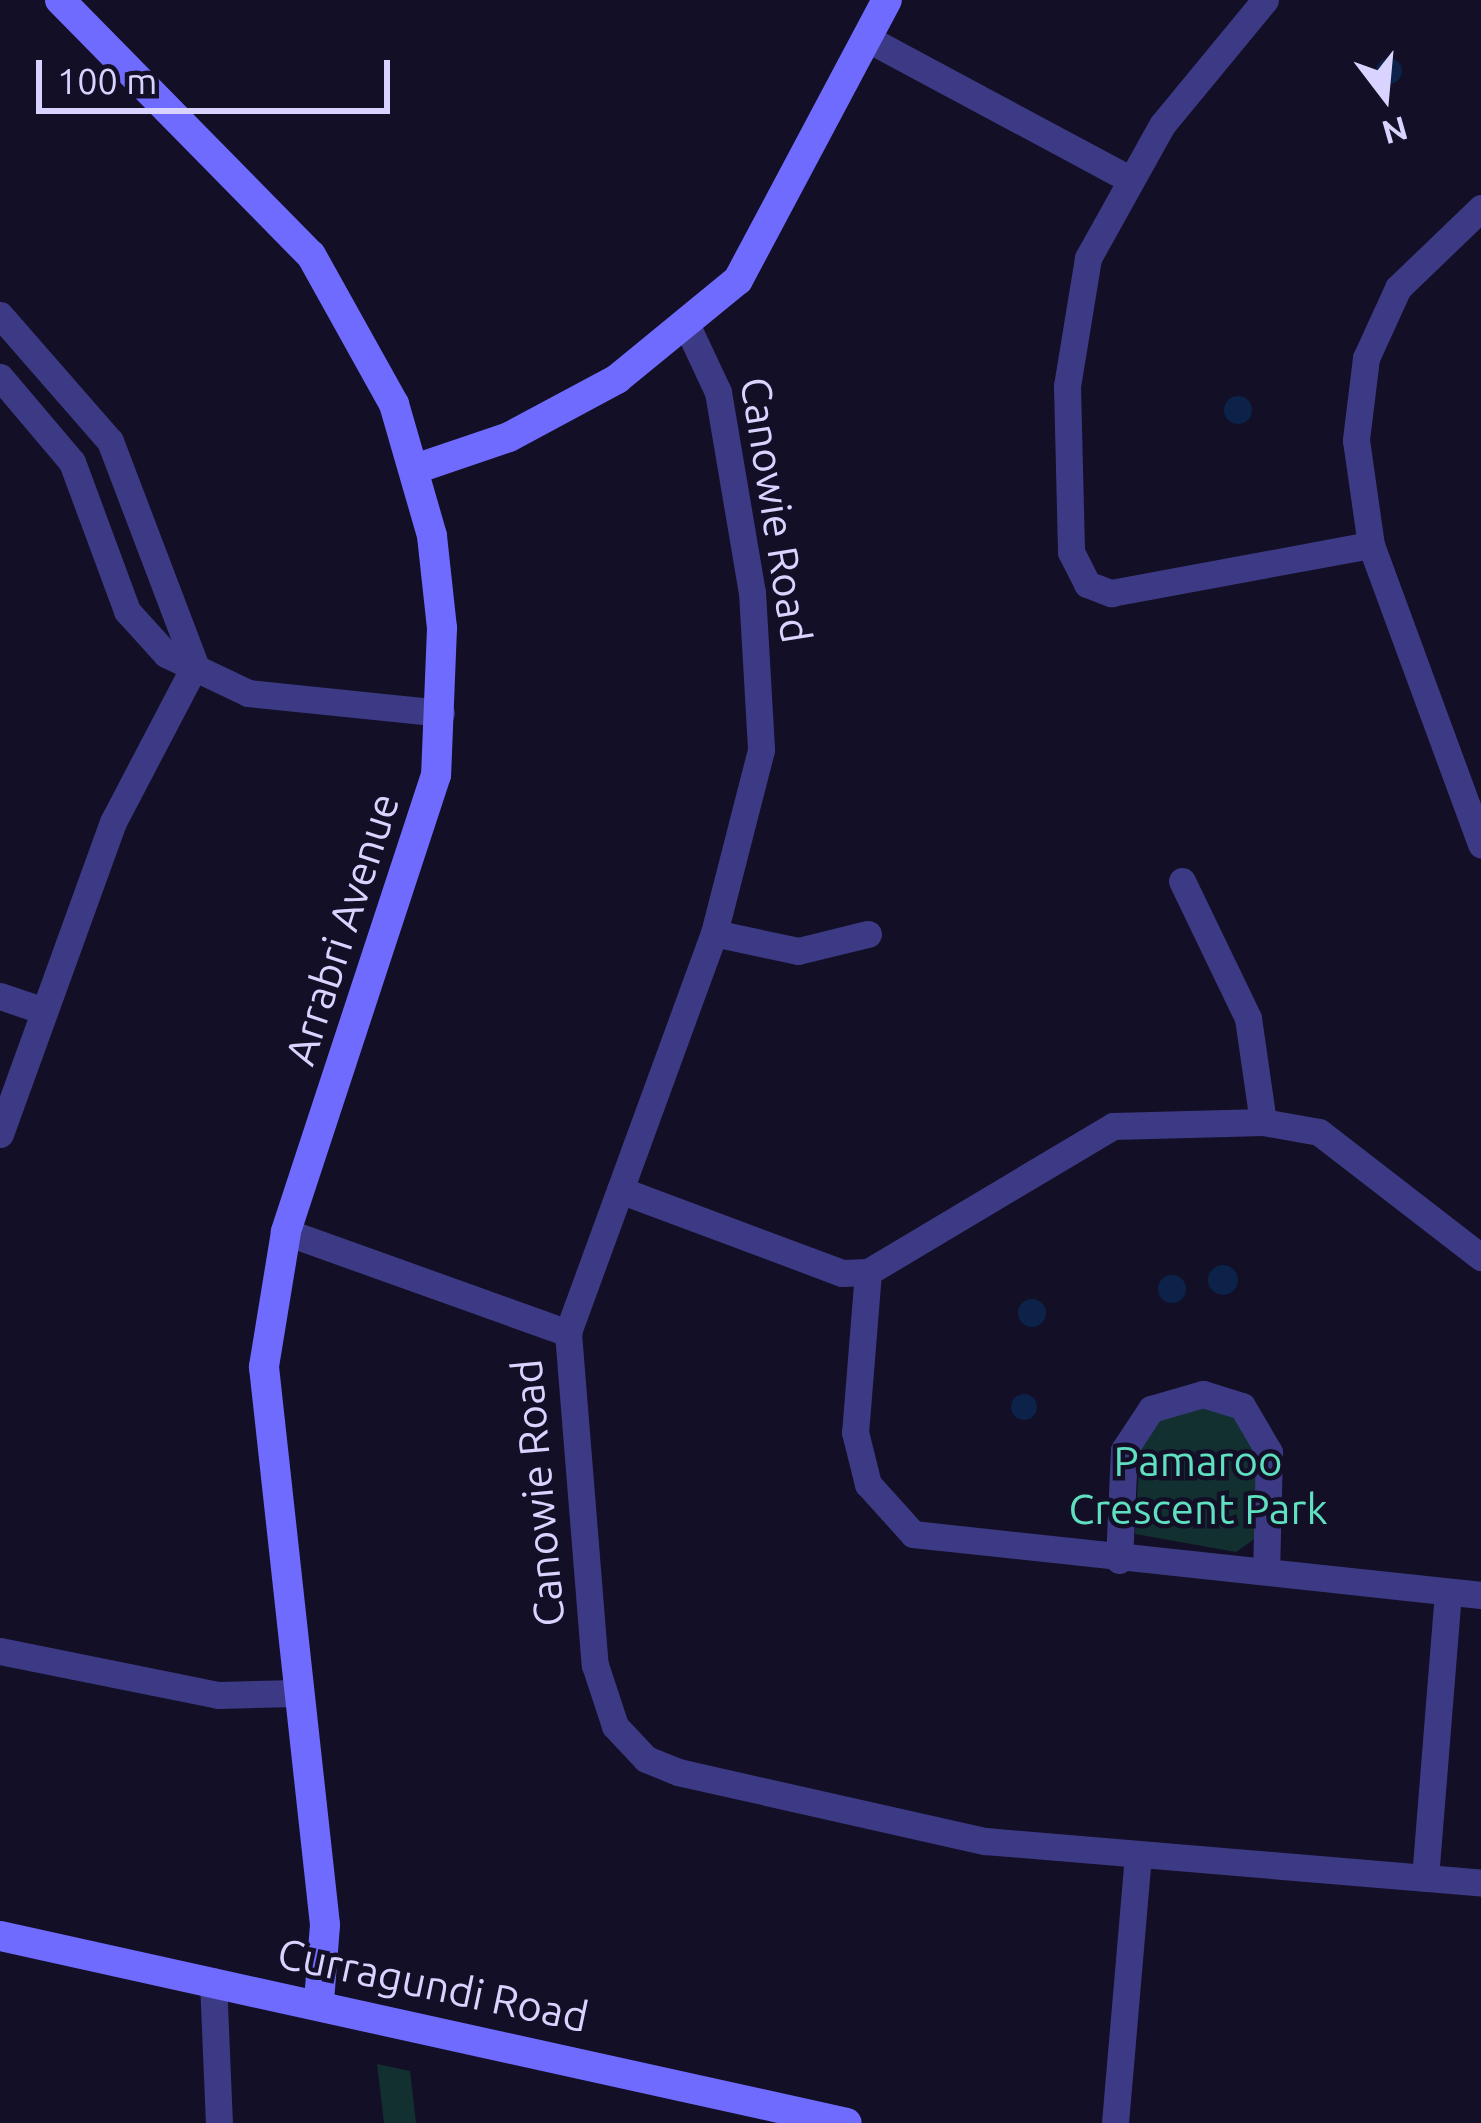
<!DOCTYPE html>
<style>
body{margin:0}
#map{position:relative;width:1481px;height:2123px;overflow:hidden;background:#130f26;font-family:Ubuntu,sans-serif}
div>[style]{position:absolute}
.green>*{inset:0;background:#12302f}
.water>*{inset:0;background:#0c2248}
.round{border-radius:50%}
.street>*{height:27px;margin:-13.5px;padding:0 13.5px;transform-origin:13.5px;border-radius:13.5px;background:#3d3a85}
.secondary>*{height:30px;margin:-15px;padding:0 15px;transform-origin:15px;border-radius:15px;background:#6f6bff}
span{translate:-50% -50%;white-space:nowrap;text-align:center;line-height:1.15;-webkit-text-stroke:9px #130f26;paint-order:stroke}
.street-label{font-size:42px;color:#d9d4ff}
.park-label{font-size:42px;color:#5fe0c0}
.north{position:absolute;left:1325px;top:36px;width:120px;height:120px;-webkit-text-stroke:9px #130f26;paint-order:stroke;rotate:164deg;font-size:33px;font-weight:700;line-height:48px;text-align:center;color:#d9d4ff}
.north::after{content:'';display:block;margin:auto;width:42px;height:54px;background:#d9d4ff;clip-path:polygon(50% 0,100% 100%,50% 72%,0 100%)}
.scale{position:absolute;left:36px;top:60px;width:354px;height:54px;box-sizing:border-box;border:6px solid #d9d4ff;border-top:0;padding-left:15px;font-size:36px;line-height:42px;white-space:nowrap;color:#d9d4ff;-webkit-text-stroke:9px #130f26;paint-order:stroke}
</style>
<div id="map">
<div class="green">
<i style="clip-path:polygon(1196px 1401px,1237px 1413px,1257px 1454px,1256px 1538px,1236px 1552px,1135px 1534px,1140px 1445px,1152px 1422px)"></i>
<i style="clip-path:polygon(377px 2064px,410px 2071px,416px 2123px,384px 2123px)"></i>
</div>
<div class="water">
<i class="round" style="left:1376px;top:58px;width:26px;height:26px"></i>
<i class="round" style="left:1224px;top:396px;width:28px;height:28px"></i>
<i class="round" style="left:1208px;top:1265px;width:30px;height:30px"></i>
<i class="round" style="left:1158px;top:1275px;width:28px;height:28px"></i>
<i class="round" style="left:1018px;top:1299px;width:28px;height:28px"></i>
<i class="round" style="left:1011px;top:1394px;width:26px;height:26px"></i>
</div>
<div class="street">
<i style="left:1265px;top:0;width:162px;rotate:129.5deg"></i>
<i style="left:1162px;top:125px;width:152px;rotate:119.1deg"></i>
<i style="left:1088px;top:258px;width:130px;rotate:99.3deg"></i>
<i style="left:1067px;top:386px;width:166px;rotate:88.6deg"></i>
<i style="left:1071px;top:552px;width:36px;rotate:63deg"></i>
<i style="left:1087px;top:584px;width:26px;rotate:21deg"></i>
<i style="left:1111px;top:593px;width:264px;rotate:-10.5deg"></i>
<i style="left:870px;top:40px;width:292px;rotate:28.2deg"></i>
<i style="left:1481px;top:208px;width:115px;rotate:136.1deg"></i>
<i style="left:1398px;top:288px;width:77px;rotate:114.6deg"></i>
<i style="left:1366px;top:358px;width:83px;rotate:97deg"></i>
<i style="left:1356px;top:440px;width:106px;rotate:81.9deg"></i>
<i style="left:1371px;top:545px;width:319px;rotate:69.8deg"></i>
<i style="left:0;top:315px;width:167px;rotate:48.9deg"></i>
<i style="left:110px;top:441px;width:240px;rotate:69.2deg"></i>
<i style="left:688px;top:328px;width:71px;rotate:64.9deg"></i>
<i style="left:718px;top:392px;width:203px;rotate:80.4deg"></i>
<i style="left:752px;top:592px;width:158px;rotate:86.7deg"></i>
<i style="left:761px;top:750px;width:189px;rotate:104.4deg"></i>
<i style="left:714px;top:933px;width:426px;rotate:110.1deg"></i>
<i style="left:568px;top:1333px;width:333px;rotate:85.4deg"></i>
<i style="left:595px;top:1665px;width:64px;rotate:71.8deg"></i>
<i style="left:615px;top:1726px;width:45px;rotate:46.8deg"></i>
<i style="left:646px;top:1759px;width:35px;rotate:22deg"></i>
<i style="left:678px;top:1772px;width:315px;rotate:12.7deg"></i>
<i style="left:985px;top:1841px;width:498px;rotate:4.8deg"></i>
<i style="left:0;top:377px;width:111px;rotate:49.7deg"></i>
<i style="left:72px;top:462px;width:159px;rotate:69.7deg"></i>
<i style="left:127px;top:611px;width:58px;rotate:47.8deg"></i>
<i style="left:166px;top:654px;width:91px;rotate:25.4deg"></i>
<i style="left:248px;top:693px;width:194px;rotate:5.9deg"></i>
<i style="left:1182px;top:881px;width:152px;rotate:64.3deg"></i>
<i style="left:1248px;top:1018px;width:105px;rotate:81.8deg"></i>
<i style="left:714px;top:933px;width:86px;rotate:12.1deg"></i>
<i style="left:798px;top:951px;width:72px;rotate:-13.7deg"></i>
<i style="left:0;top:996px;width:46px;rotate:18.8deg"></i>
<i style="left:0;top:1134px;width:332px;rotate:-70.1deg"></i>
<i style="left:113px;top:822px;width:177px;rotate:-62.4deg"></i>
<i style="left:620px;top:1190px;width:237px;rotate:20.5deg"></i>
<i style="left:842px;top:1273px;width:26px;rotate:-2deg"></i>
<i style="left:868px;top:1272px;width:285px;rotate:-30.8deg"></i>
<i style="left:1113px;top:1126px;width:150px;rotate:-1.5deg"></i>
<i style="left:1263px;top:1122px;width:57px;rotate:10.1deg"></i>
<i style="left:1319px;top:1132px;width:205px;rotate:37.7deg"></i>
<i style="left:286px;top:1232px;width:300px;rotate:19.7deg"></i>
<i style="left:868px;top:1272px;width:161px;rotate:94.6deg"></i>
<i style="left:855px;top:1432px;width:54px;rotate:76deg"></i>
<i style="left:868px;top:1484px;width:67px;rotate:48deg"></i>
<i style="left:913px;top:1534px;width:571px;rotate:6.13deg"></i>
<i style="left:1119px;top:1560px;width:110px;rotate:-87.4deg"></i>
<i style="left:1124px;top:1450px;width:49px;rotate:-56.6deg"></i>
<i style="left:1151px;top:1409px;width:54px;rotate:-16.1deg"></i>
<i style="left:1203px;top:1394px;width:41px;rotate:17.1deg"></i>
<i style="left:1242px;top:1406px;width:53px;rotate:59.6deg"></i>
<i style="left:1269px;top:1452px;width:119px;rotate:91.4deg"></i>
<i style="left:0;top:1651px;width:222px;rotate:11.4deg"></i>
<i style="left:218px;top:1695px;width:79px;rotate:-1.5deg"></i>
<i style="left:1425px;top:1878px;width:286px;rotate:-85.4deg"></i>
<i style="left:213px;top:1981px;width:142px;rotate:87.6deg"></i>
<i style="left:1115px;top:2123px;width:267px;rotate:-85.1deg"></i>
</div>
<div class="secondary">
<i style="left:60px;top:0;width:358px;rotate:45.5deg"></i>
<i style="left:311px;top:255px;width:171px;rotate:60.9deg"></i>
<i style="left:394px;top:404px;width:137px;rotate:73.9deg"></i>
<i style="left:432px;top:536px;width:93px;rotate:83.8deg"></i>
<i style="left:442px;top:628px;width:147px;rotate:92.3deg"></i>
<i style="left:436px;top:775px;width:481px;rotate:108.2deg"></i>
<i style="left:286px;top:1232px;width:137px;rotate:99.3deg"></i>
<i style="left:264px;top:1367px;width:561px;rotate:83.76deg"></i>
<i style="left:325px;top:1925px;width:77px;rotate:94.5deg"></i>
<i style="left:415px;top:469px;width:99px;rotate:-18.8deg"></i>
<i style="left:509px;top:437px;width:123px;rotate:-28.2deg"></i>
<i style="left:617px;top:379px;width:156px;rotate:-39.3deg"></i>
<i style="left:738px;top:280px;width:317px;rotate:-62deg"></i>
<i style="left:0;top:1936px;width:867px;rotate:12.45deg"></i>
</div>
<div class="street-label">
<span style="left:776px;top:510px;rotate:81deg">Canowie Road</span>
<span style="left:342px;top:929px;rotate:-72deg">Arrabri Avenue</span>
<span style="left:538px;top:1493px;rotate:-95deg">Canowie Road</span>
<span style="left:433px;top:1985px;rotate:12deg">Curragundi Road</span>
</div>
<div class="park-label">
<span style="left:1198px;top:1485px">Pamaroo<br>Crescent Park</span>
</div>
<div class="north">N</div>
<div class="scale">100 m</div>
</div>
